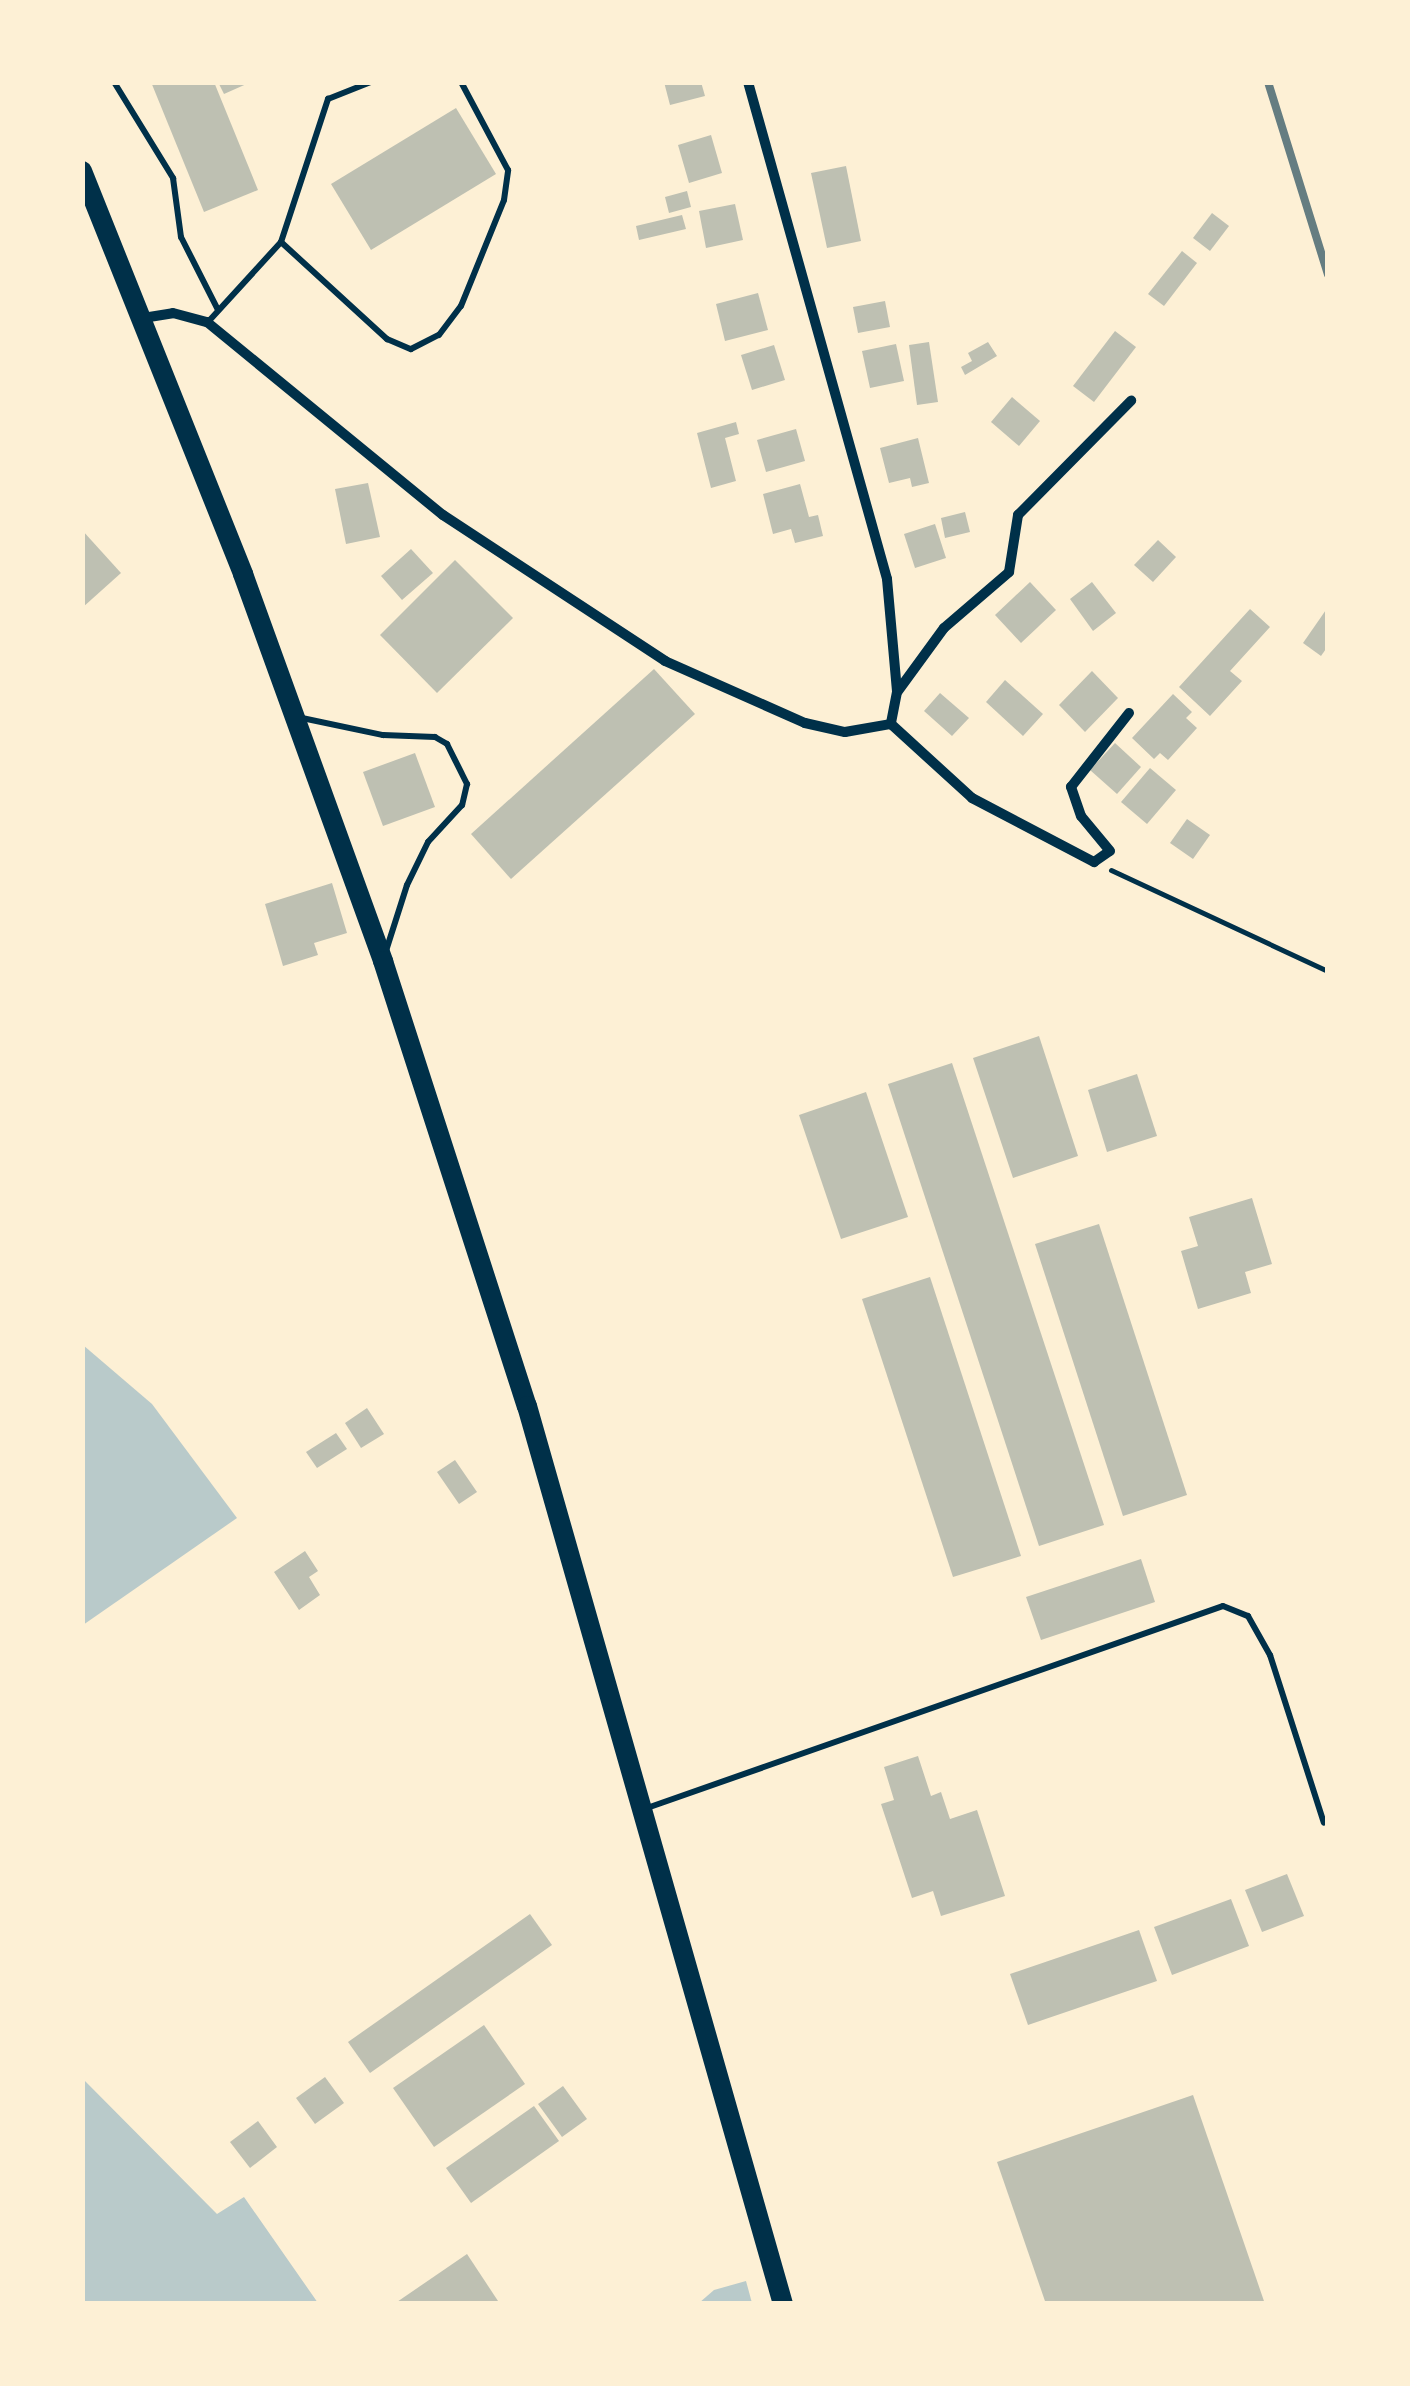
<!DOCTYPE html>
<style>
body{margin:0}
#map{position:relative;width:1410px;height:2386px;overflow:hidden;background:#fdf0d5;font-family:"Archivo Narrow",sans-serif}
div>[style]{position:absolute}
.green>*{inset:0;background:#b9caca}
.building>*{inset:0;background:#bec0b2}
.path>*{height:5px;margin:-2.5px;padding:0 2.5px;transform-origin:2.5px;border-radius:2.5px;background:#003049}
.service>*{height:6px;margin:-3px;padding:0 3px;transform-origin:3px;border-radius:3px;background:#003049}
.minor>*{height:10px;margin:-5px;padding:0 5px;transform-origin:5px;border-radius:5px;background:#003049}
.primary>*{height:20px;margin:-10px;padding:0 10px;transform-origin:10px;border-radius:10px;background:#003049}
.rail>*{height:8px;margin:-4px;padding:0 4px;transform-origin:4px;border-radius:4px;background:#657d81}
span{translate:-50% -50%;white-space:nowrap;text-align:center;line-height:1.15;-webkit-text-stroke:8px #fdf0d5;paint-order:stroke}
.frame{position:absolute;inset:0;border:85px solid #fdf0d5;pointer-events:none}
</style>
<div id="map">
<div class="green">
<i style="clip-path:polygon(83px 1345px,152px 1404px,237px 1518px,83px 1625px)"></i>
<i style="clip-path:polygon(83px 2079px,217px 2214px,244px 2197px,318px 2303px,83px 2303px)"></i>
<i style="clip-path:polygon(746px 2281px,752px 2303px,699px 2303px,714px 2290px)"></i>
</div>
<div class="building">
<i style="clip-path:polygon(151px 82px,214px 82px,258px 190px,204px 212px)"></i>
<i style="clip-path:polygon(218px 82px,251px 82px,224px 94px)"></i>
<i style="clip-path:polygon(664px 82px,701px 82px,705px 96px,670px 105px)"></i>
<i style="clip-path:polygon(456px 108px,496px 174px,371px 250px,331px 184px)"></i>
<i style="clip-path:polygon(711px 135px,722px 173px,689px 183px,678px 145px)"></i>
<i style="clip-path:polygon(846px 166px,861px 241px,827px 248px,811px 173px)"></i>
<i style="clip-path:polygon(687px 191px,691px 207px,669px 213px,665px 197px)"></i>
<i style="clip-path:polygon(735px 204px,743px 240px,706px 248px,699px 211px)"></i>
<i style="clip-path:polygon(1212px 213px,1229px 226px,1210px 251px,1193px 238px)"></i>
<i style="clip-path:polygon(682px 215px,686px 229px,639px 240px,636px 226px)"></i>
<i style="clip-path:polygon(1182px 251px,1197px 263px,1164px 306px,1148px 294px)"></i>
<i style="clip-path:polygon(758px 293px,768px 330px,725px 341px,716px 304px)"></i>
<i style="clip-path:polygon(885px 301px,890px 327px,858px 333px,853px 307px)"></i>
<i style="clip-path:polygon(1115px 331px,1136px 347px,1094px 402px,1073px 386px)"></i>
<i style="clip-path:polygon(929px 342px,938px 402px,917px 405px,909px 345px)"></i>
<i style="clip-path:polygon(988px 342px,997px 356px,965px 375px,961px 367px,972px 361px,968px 353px)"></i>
<i style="clip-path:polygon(896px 344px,904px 381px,870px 388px,862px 351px)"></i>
<i style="clip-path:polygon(774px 345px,785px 380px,752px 390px,741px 355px)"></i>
<i style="clip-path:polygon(1012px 397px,1040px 421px,1019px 446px,991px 422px)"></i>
<i style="clip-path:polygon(736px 422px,739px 434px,725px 438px,736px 481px,711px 488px,697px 433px)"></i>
<i style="clip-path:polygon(796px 429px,805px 461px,766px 472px,757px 440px)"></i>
<i style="clip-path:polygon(918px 438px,929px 483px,912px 487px,910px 478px,889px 483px,880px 448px)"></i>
<i style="clip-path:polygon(368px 483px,380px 537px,346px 544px,335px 489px)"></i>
<i style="clip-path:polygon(800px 484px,809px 517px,818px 515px,823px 536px,795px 543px,791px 529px,773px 534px,763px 494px)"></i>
<i style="clip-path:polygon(965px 512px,970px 532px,945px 538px,941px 518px)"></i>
<i style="clip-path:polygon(935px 524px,946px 558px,915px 568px,904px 534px)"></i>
<i style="clip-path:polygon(82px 530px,121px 573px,82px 608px)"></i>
<i style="clip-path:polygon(1158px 540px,1176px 557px,1153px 582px,1134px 565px)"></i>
<i style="clip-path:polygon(411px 549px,433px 573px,402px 600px,381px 576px)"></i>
<i style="clip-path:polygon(455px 560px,513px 618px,437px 693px,380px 635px)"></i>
<i style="clip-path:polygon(1030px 582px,1056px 610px,1021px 643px,995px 615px)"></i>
<i style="clip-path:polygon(1092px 582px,1116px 613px,1093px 631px,1070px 599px)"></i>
<i style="clip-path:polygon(1328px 607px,1328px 646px,1321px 656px,1303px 643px)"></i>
<i style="clip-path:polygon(1250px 609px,1270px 627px,1230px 671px,1242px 681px,1210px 716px,1179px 687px)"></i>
<i style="clip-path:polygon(654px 669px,695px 714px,511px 879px,471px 834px)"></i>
<i style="clip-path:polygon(1092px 671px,1118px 698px,1085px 732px,1059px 705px)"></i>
<i style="clip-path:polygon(1005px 680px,1043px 714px,1023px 736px,986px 702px)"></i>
<i style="clip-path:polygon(940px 693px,969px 718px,952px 736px,924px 711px)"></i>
<i style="clip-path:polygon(1173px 694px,1192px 712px,1186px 718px,1197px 728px,1168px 760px,1160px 753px,1154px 759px,1132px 738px)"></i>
<i style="clip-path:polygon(1115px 743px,1141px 767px,1117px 794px,1090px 770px)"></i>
<i style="clip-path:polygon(415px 753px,435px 807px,383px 826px,363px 772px)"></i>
<i style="clip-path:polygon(1150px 768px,1176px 790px,1147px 824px,1121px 802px)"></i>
<i style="clip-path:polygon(1187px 819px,1210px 835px,1193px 859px,1170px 843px)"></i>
<i style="clip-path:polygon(332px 883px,347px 933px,314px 943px,318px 955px,283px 966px,265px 904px)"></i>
<i style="clip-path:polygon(1039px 1036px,1078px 1156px,1013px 1178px,973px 1058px)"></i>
<i style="clip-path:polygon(952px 1063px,1104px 1525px,1039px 1546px,888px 1084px)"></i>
<i style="clip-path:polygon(1137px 1074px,1157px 1136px,1107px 1152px,1088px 1090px)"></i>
<i style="clip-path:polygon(866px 1092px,908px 1217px,841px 1239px,799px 1115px)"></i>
<i style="clip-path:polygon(1252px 1198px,1272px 1264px,1245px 1272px,1251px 1293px,1198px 1309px,1181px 1251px,1198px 1246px,1189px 1217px)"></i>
<i style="clip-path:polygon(1099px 1224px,1187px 1495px,1123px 1516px,1035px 1244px)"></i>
<i style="clip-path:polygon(930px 1277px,1021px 1556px,953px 1577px,862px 1299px)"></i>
<i style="clip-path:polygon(367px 1408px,384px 1434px,361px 1448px,345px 1423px)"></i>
<i style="clip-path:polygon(336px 1433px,347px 1449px,317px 1468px,306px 1452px)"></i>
<i style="clip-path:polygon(455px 1460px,477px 1492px,459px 1504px,437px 1472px)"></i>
<i style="clip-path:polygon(305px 1551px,318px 1571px,309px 1577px,320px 1595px,299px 1610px,274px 1572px)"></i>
<i style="clip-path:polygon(1141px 1559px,1155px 1602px,1041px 1640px,1026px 1597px)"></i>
<i style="clip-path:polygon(918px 1756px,931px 1796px,941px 1792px,950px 1819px,977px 1810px,1005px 1896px,941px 1916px,933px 1891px,912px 1898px,881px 1804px,894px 1800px,884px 1767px)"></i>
<i style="clip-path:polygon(1287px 1874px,1304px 1916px,1262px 1932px,1245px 1890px)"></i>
<i style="clip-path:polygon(1231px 1899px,1249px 1946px,1172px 1975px,1154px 1927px)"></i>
<i style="clip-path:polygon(530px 1914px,552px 1945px,370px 2073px,348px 2042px)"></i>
<i style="clip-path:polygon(1139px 1930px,1157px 1981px,1028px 2025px,1010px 1974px)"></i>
<i style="clip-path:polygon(484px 2025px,525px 2084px,434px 2147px,393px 2088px)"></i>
<i style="clip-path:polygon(325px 2077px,344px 2103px,315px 2124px,296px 2098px)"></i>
<i style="clip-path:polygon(563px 2086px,587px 2119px,562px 2137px,538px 2104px)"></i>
<i style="clip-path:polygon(1193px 2095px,1265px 2304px,1046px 2304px,997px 2162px)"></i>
<i style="clip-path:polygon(534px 2106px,559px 2141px,471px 2203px,446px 2168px)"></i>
<i style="clip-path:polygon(258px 2121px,277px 2147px,250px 2168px,230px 2142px)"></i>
<i style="clip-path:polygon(467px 2254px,500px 2304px,394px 2304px)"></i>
</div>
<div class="path">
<i style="left:1111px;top:870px;width:239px;rotate:25deg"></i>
</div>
<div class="service">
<i style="left:114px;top:82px;width:113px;rotate:58.4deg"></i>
<i style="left:173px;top:178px;width:60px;rotate:82.3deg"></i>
<i style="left:181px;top:237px;width:82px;rotate:63.1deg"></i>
<i style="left:281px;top:242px;width:144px;rotate:42.5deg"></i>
<i style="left:387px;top:339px;width:26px;rotate:23deg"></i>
<i style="left:411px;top:349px;width:31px;rotate:-27deg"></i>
<i style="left:439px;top:335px;width:36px;rotate:-53deg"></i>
<i style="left:461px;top:306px;width:114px;rotate:-67.9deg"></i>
<i style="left:504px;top:200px;width:30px;rotate:-82deg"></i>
<i style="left:508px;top:170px;width:100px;rotate:-118.1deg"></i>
<i style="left:208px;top:322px;width:108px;rotate:-47.6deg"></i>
<i style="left:281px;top:242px;width:151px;rotate:-71.8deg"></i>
<i style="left:328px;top:99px;width:46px;rotate:-21.6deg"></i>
<i style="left:302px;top:718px;width:83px;rotate:11.9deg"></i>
<i style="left:383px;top:735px;width:52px;rotate:2.2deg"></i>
<i style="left:435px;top:737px;width:14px;rotate:30deg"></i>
<i style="left:447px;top:744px;width:45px;rotate:63.4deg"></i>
<i style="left:467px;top:784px;width:22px;rotate:103deg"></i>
<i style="left:462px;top:805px;width:50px;rotate:132.6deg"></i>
<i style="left:428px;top:842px;width:48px;rotate:116deg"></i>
<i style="left:407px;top:885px;width:69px;rotate:107.7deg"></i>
<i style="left:647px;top:1808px;width:610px;rotate:-19.33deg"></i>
<i style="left:1223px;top:1606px;width:27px;rotate:22deg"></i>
<i style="left:1248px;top:1616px;width:45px;rotate:60.6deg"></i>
<i style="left:1270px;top:1655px;width:176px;rotate:72.2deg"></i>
</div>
<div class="minor">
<i style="left:748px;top:82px;width:516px;rotate:74.37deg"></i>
<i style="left:887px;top:579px;width:113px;rotate:84.9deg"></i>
<i style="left:897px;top:692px;width:33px;rotate:101deg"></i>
<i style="left:143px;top:318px;width:30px;rotate:-9deg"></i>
<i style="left:173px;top:313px;width:35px;rotate:15deg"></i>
<i style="left:207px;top:322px;width:305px;rotate:39.3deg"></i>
<i style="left:443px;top:515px;width:266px;rotate:33.3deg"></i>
<i style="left:665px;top:661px;width:153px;rotate:23.9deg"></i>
<i style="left:805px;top:723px;width:41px;rotate:12.7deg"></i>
<i style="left:845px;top:732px;width:47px;rotate:-9.9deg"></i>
<i style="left:891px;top:724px;width:110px;rotate:42.4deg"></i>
<i style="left:972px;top:798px;width:138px;rotate:27.7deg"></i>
<i style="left:1094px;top:862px;width:19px;rotate:-35deg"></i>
<i style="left:1110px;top:851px;width:45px;rotate:-129.6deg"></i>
<i style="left:1081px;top:816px;width:31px;rotate:-109deg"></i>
<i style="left:1071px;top:787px;width:94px;rotate:-51.9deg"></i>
<i style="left:898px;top:691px;width:78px;rotate:-53.9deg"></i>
<i style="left:944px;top:628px;width:86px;rotate:-40.7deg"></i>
<i style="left:1009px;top:572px;width:58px;rotate:-81deg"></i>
<i style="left:1018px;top:515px;width:161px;rotate:-45.3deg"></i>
</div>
<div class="primary">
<i style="left:82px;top:171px;width:434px;rotate:68.2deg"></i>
<i style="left:243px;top:574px;width:412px;rotate:70.1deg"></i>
<i style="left:383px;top:961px;width:468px;rotate:72.1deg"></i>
<i style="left:527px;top:1406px;width:934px;rotate:74.09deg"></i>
</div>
<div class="rail">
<i style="left:1268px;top:82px;width:202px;rotate:72.7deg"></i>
</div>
<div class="frame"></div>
</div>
